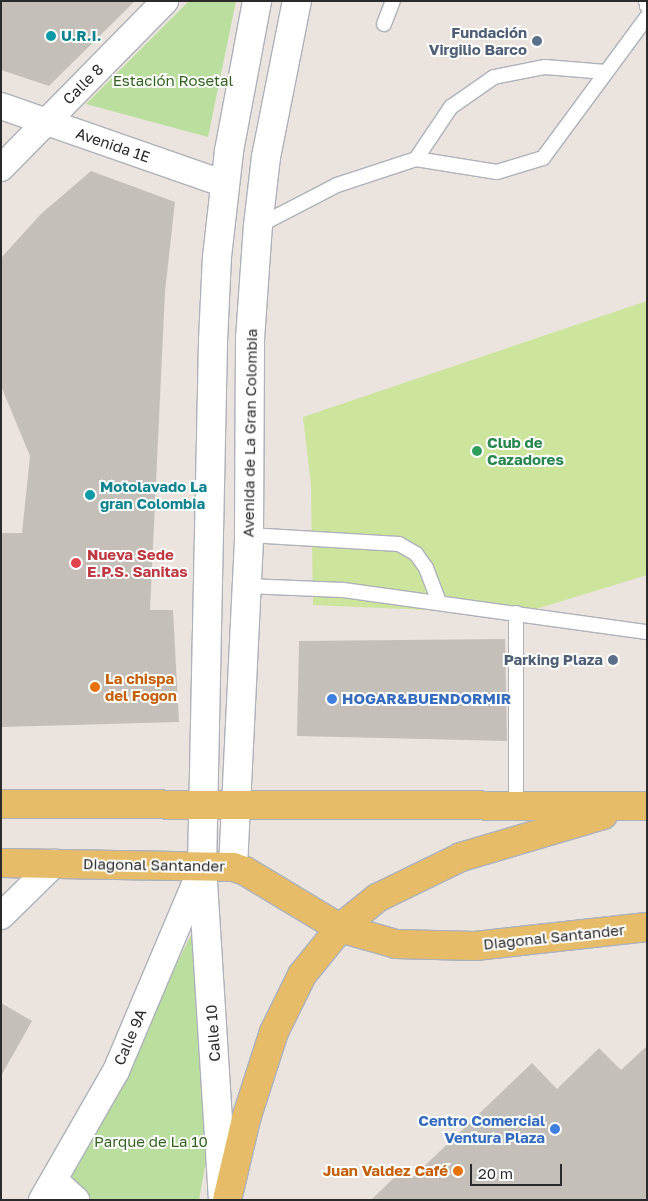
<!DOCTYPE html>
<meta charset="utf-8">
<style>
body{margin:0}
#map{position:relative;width:648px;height:1201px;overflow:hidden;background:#ebe4de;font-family:"Golos Text",sans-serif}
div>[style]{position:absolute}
.green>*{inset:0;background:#bade9e}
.pitch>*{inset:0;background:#cce49b}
.building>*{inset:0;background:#c4bfb9}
.roads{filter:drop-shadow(1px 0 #aeb1ba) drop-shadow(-1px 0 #aeb1ba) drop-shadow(0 1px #aeb1ba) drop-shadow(0 -1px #aeb1ba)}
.service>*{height:14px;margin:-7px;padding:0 7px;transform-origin:7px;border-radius:7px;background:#fff}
.minor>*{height:26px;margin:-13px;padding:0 13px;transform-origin:13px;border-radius:13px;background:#fff}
.tertiary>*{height:28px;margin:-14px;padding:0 14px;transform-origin:14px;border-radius:14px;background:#fff}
.primary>*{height:28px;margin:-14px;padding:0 14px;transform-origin:14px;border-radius:14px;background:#e6bc68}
.dots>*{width:14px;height:14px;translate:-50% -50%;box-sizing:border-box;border:2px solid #fff;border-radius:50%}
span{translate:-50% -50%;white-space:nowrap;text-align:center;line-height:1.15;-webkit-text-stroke:4px #fff;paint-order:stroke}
.service-label{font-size:15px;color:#4e5e75;font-weight:700}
.right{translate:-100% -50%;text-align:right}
.culture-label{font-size:15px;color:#0d838f;font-weight:700}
.left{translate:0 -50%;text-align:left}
.park-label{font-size:15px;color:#346220}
.street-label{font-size:15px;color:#2a2a2a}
.leisure-label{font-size:15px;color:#27864d;font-weight:700}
.health-label{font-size:15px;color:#be3a42;font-weight:700}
.food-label{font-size:15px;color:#c56008;font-weight:700}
.shop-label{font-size:15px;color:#366cbe;font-weight:700}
.frame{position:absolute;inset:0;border:2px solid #2a2a2a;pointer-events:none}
.scale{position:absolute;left:470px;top:1164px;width:92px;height:22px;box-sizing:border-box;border:2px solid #2a2a2a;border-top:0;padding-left:6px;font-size:15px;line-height:18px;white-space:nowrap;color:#2a2a2a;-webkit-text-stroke:4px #fff;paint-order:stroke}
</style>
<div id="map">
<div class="green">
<i style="clip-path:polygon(189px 1px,236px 1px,208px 137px,86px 104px)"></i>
<i style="clip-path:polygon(194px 929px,215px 1110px,199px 1200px,89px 1200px,67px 1182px)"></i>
</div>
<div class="pitch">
<i style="clip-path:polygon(647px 301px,647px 575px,520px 614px,313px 605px,311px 485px,303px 417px)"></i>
</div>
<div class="building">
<i style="clip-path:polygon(1px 1px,135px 1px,49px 86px,1px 70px)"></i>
<i style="clip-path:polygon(91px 171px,175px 202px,165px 292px,150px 610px,173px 610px,179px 722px,1px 727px,1px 533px,22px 533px,30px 456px,1px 386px,1px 258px,41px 214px)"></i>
<i style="clip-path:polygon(505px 639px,507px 741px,297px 736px,299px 641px)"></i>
<i style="clip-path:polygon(1px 1003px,32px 1021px,1px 1076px)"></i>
<i style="clip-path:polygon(647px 1046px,647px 1200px,371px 1200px,403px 1169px,412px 1178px,532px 1063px,557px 1089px,599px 1048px,621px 1070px)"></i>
</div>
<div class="roads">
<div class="service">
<i style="left:646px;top:1px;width:5px;rotate:79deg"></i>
<i style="left:384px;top:24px;width:25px;rotate:-69deg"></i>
<i style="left:416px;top:159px;width:63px;rotate:-56.1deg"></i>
<i style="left:451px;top:107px;width:52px;rotate:-34.9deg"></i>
<i style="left:494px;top:77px;width:52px;rotate:-11.1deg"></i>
<i style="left:545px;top:67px;width:61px;rotate:4.7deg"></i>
<i style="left:258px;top:226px;width:89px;rotate:-27.4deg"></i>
<i style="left:337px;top:185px;width:83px;rotate:-18.2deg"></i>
<i style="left:416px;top:159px;width:82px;rotate:9.1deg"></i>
<i style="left:497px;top:172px;width:48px;rotate:-16.9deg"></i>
<i style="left:543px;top:158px;width:175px;rotate:-53.6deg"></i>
<i style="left:249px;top:535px;width:150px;rotate:3.4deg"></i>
<i style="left:399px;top:544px;width:20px;rotate:30deg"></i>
<i style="left:416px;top:554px;width:17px;rotate:54deg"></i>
<i style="left:426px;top:568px;width:36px;rotate:69deg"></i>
<i style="left:246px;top:586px;width:97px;rotate:2.4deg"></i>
<i style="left:343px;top:590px;width:307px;rotate:7.9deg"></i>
<i style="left:516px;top:806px;width:193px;rotate:-90deg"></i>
</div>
<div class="minor">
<i style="left:1px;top:106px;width:237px;rotate:19.2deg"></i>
<i style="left:1px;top:168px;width:234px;rotate:-45.5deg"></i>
<i style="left:1px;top:916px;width:76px;rotate:-44.5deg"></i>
<i style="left:54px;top:1180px;width:30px;rotate:42deg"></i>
<i style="left:42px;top:1200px;width:149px;rotate:-60.2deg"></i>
<i style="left:116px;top:1071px;width:221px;rotate:-67.1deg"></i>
</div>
<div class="tertiary">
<i style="left:233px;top:867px;width:332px;rotate:-87.2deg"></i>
<i style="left:249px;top:535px;width:196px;rotate:-89.7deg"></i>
<i style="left:250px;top:339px;width:113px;rotate:-86deg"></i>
<i style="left:258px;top:226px;width:69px;rotate:-83.4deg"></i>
<i style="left:266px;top:157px;width:159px;rotate:-78.8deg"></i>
<i style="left:223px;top:1200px;width:334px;rotate:-93.6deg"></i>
<i style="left:202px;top:867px;width:526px;rotate:-88.8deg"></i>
<i style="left:213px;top:341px;width:84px;rotate:-87.3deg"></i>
<i style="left:217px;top:257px;width:107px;rotate:-83.5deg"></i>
<i style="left:229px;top:151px;width:153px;rotate:-79.4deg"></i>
</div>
<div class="primary">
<i style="left:1px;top:804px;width:646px;rotate:0.18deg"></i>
<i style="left:1px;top:863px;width:232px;rotate:1deg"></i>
<i style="left:233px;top:867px;width:13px;rotate:18deg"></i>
<i style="left:245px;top:871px;width:111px;rotate:31deg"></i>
<i style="left:340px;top:928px;width:58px;rotate:15.9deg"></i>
<i style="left:396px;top:944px;width:79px;rotate:1.5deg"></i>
<i style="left:475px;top:946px;width:173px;rotate:-6.3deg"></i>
<i style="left:227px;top:1200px;width:83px;rotate:-76.8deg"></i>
<i style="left:246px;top:1119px;width:91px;rotate:-72.2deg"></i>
<i style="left:274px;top:1032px;width:64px;rotate:-63.8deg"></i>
<i style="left:302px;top:975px;width:60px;rotate:-51deg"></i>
<i style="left:340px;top:928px;width:48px;rotate:-39deg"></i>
<i style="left:377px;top:898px;width:93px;rotate:-26deg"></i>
<i style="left:461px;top:857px;width:148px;rotate:-16.5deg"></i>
</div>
</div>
<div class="dots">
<i style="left:51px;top:36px;background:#0f9aa8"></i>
<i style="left:537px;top:41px;background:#5c6f8a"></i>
<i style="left:477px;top:451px;background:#2e9e5b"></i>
<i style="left:90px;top:495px;background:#0f9aa8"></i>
<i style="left:76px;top:563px;background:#e0444e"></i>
<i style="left:613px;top:660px;background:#5c6f8a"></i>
<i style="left:95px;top:687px;background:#e8710a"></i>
<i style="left:332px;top:699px;background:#3f7fe0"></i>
<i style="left:555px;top:1129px;background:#3f7fe0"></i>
<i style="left:458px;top:1171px;background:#e8710a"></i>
</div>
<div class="service-label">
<span class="right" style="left:527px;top:41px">Fundación<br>Virgilio Barco</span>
<span class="right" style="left:603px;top:660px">Parking Plaza</span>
</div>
<div class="culture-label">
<span class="left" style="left:61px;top:36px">U.R.I.</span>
<span class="left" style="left:100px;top:495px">Motolavado La<br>gran Colombia</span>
</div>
<div class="park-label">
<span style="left:173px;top:81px">Estación Rosetal</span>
<span style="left:151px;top:1142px">Parque de La 10</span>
</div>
<div class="street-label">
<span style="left:83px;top:84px;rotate:-45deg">Calle 8</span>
<span style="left:113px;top:145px;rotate:19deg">Avenida 1E</span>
<span style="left:250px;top:433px;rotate:-89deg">Avenida de La Gran Colombia</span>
<span style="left:154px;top:865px;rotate:1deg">Diagonal Santander</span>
<span style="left:554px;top:937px;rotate:-6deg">Diagonal Santander</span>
<span style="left:213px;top:1033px;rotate:-94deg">Calle 10</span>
<span style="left:130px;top:1037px;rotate:-67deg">Calle 9A</span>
</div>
<div class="leisure-label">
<span class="left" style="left:487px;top:451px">Club de<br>Cazadores</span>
</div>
<div class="health-label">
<span class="left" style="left:87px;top:563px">Nueva Sede<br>E.P.S. Sanitas</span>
</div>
<div class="food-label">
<span class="left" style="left:105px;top:687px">La chispa<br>del Fogon</span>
<span class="right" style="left:448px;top:1171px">Juan Valdez Café</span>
</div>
<div class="shop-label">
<span class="left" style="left:342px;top:699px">HOGAR&amp;BUENDORMIR</span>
<span class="right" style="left:545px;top:1129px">Centro Comercial<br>Ventura Plaza</span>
</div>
<div class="frame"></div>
<div class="scale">20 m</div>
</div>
